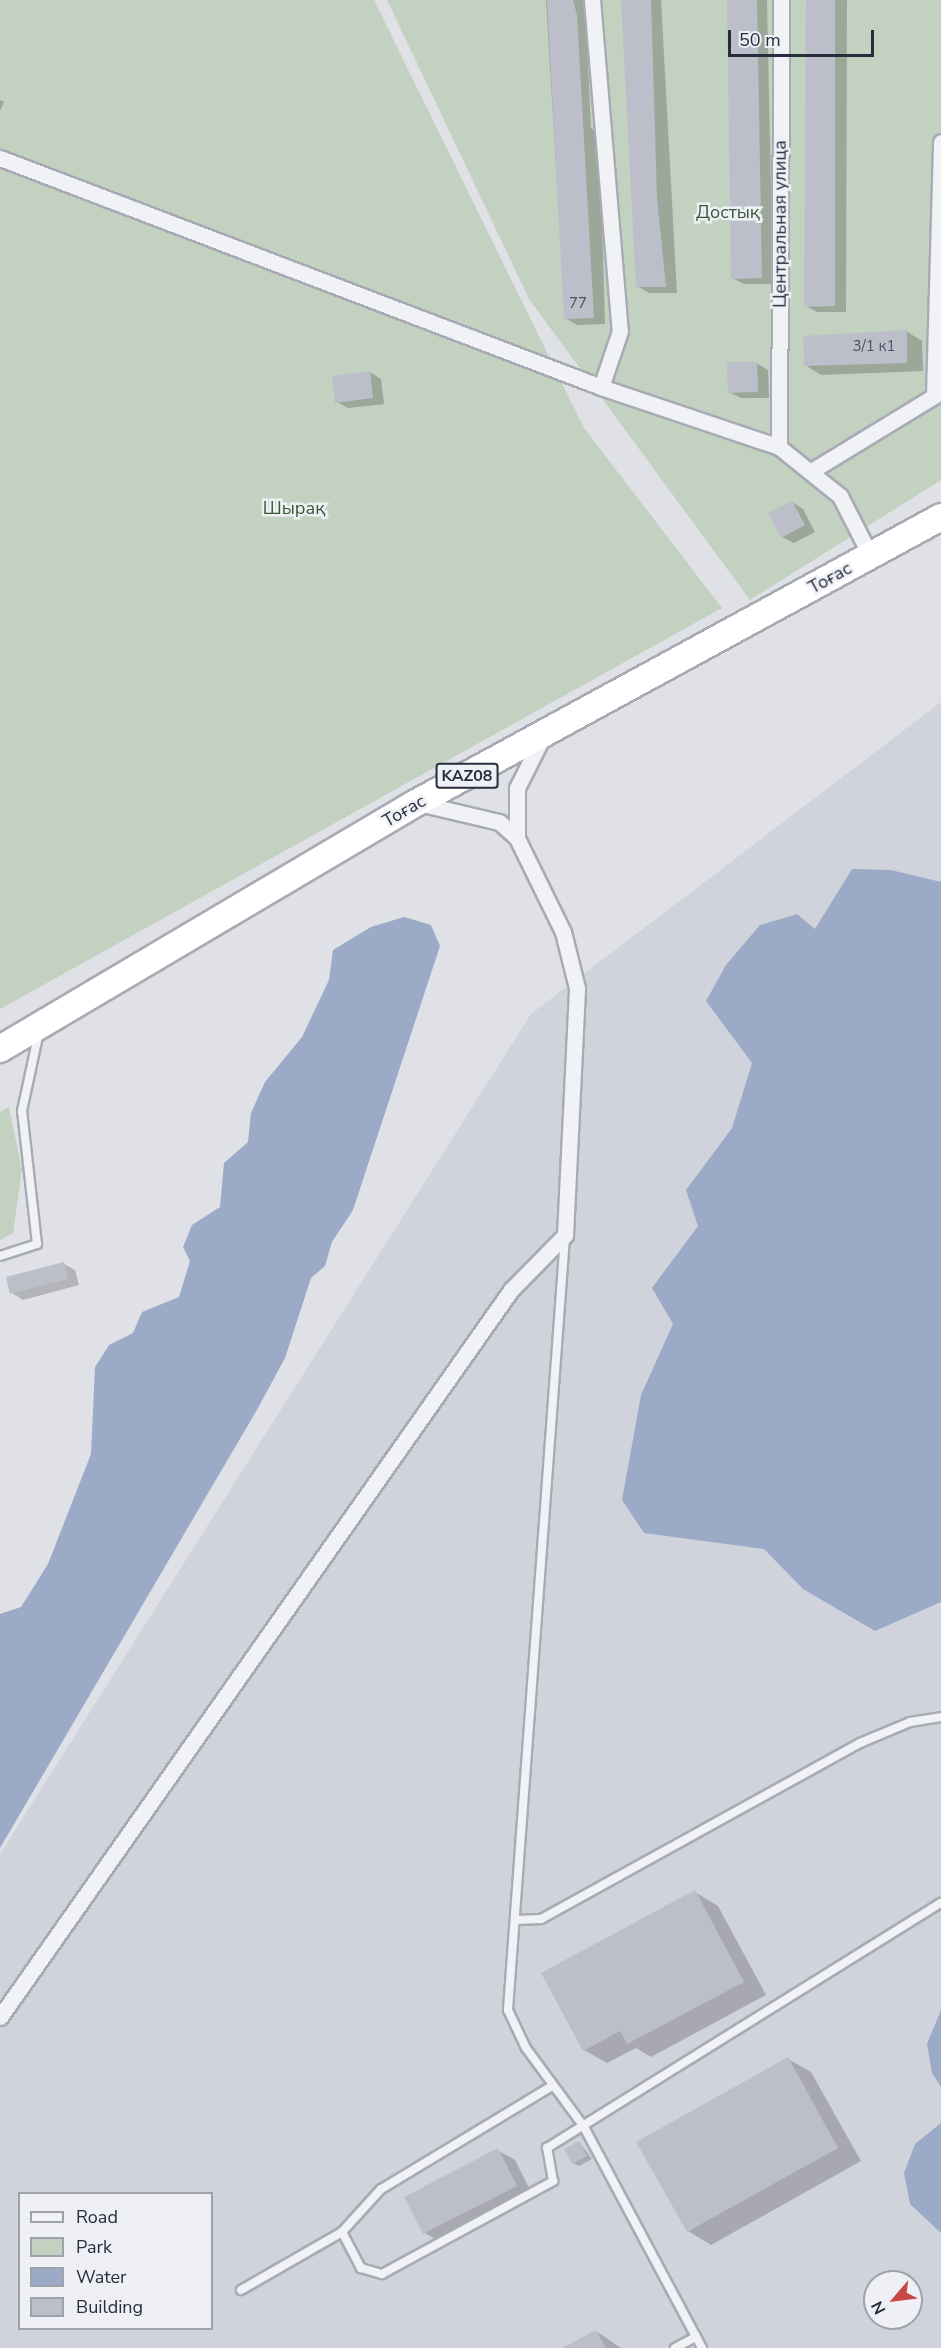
<!DOCTYPE html>
<meta charset="utf-8">
<style>
body{margin:0}
#map{position:relative;width:941px;height:2348px;overflow:hidden;background:#dfe1e7;font-family:"Nunito Sans",sans-serif}
div>[style]{position:absolute}
.built>*{inset:0;background:#d1d3dc}
.green>*{inset:0;background:#c2d1c0}
.water>*{inset:0;background:#9baac6}
.shadow>*{inset:0;background:#0003}
.building>*{inset:0;background:#bcbfca}
.roads{filter:drop-shadow(2px 0 #a8abb4) drop-shadow(-2px 0 #a8abb4) drop-shadow(0 2px #a8abb4) drop-shadow(0 -2px #a8abb4)}
.service>*{height:8px;margin:-4px;padding:0 4px;transform-origin:4px;border-radius:4px;background:#f1f2f6}
.minor>*{height:15px;margin:-7.5px;padding:0 7.5px;transform-origin:7.5px;border-radius:7.5px;background:#f1f2f6}
.trunk>*{height:26px;margin:-13px;padding:0 13px;transform-origin:13px;border-radius:13px;background:#fff}
span{translate:-50% -50%;white-space:nowrap;text-align:center;line-height:1.15;-webkit-text-stroke:5px #eef0f5;paint-order:stroke}
.number-label{font-size:15px;color:#4d5260}
.number-label span{-webkit-text-stroke-width:0}
.shield-label span{padding:2px 4px;background:#eef0f5;border:2px solid;border-radius:4px;-webkit-text-stroke-width:0}
.shield-label{font-size:16px;color:#282d3d;font-weight:700}
.park-label{font-size:18px;color:#385936}
.street-label{font-size:18px;color:#282d3d}
.legend{position:absolute;left:18px;top:2192px;width:195px;height:138px;box-sizing:border-box;background:#eef0f5;border:2px solid #9fa2ab;margin:0;padding:8px 10px;list-style:none;font-size:18px;color:#282d3d}
.legend li{display:flex;align-items:center;gap:12px;height:30px}
.legend b{width:30px;border:2px solid #9fa2ab}
.north{position:absolute;left:863px;top:2270px;width:60px;height:60px;box-sizing:border-box;background:#eef0f5;border:2px solid #9fa2ab;border-radius:50%;rotate:242deg;font-size:16px;font-weight:700;line-height:24px;text-align:center;color:#282d3d}
.north::after{content:'';display:block;margin:auto;width:21px;height:27px;background:#c8484a;clip-path:polygon(50% 0,100% 100%,50% 72%,0 100%)}
.scale{position:absolute;left:728px;top:30px;width:146px;height:27px;box-sizing:border-box;border:3px solid #282d3d;border-top:0;padding-left:8px;font-size:18px;line-height:21px;white-space:nowrap;color:#282d3d;-webkit-text-stroke:4px #eef0f5;paint-order:stroke}
</style>
<div id="map">
<div class="built">
<i style="clip-path:polygon(evenodd,941px 702px,941px 2348px,0 2348px,0 1854px,531px 1014px,941px 702px,20px 2194px,212px 2194px,212px 2328px,20px 2328px,20px 2194px,941px 702px,875px 2282px,911px 2282px,911px 2318px,875px 2318px,875px 2282px)"></i>
</div>
<div class="green">
<i style="clip-path:polygon(0 0,374px 0,584px 428px,722px 608px,0 1009px)"></i>
<i style="clip-path:polygon(387px 0,941px 0,941px 480px,750px 600px,529px 299px)"></i>
<i style="clip-path:polygon(9px 1107px,22px 1170px,13px 1233px,0 1240px,0 1112px)"></i>
</div>
<div class="water">
<i style="clip-path:polygon(852px 869px,891px 870px,941px 882px,941px 1602px,875px 1631px,803px 1589px,764px 1549px,644px 1533px,622px 1500px,641px 1395px,673px 1324px,652px 1288px,698px 1226px,686px 1190px,732px 1128px,752px 1063px,706px 1001px,726px 965px,760px 925px,797px 914px,815px 929px)"></i>
<i style="clip-path:polygon(404px 917px,431px 925px,440px 946px,353px 1210px,332px 1242px,325px 1266px,311px 1278px,285px 1358px,258px 1408px,0 1848px,0 1614px,21px 1607px,48px 1564px,91px 1454px,95px 1367px,109px 1345px,133px 1333px,142px 1312px,179px 1297px,190px 1261px,183px 1247px,192px 1225px,220px 1207px,224px 1163px,248px 1142px,251px 1113px,265px 1082px,302px 1037px,329px 980px,333px 950px,371px 927px)"></i>
<i style="clip-path:polygon(941px 2010px,941px 2087px,932px 2073px,927px 2044px)"></i>
<i style="clip-path:polygon(941px 2123px,941px 2233px,910px 2204px,904px 2173px,915px 2144px)"></i>
</div>
<div class="shadow">
<i style="clip-path:polygon(546px 0,585px 0,591px 128px,597px 132px,601px 186px,605px 324px,577px 325px,565px 318px)"></i>
<i style="clip-path:polygon(623px 0,661px 0,677px 293px,649px 293px,637px 286px)"></i>
<i style="clip-path:polygon(730px 0,767px 0,773px 284px,744px 284px,732px 278px)"></i>
<i style="clip-path:polygon(807px 0,847px 0,846px 312px,817px 312px,806px 306px)"></i>
<i style="clip-path:polygon(0 100px,4px 102px,0 111px)"></i>
<i style="clip-path:polygon(906px 331px,922px 341px,923px 371px,821px 375px,805px 365px)"></i>
<i style="clip-path:polygon(756px 363px,768px 370px,769px 398px,741px 398px,729px 392px)"></i>
<i style="clip-path:polygon(370px 372px,381px 379px,384px 404px,348px 408px,337px 402px)"></i>
<i style="clip-path:polygon(792px 502px,803px 509px,815px 532px,794px 543px,782px 537px)"></i>
<i style="clip-path:polygon(64px 1264px,75px 1270px,79px 1285px,23px 1300px,12px 1293px)"></i>
<i style="clip-path:polygon(695px 1892px,718px 1906px,766px 1995px,651px 2057px,636px 2048px,607px 2063px,584px 2050px)"></i>
<i style="clip-path:polygon(788px 2059px,811px 2072px,861px 2161px,711px 2245px,688px 2231px)"></i>
<i style="clip-path:polygon(579px 2142px,592px 2159px,579px 2166px,573px 2163px)"></i>
<i style="clip-path:polygon(497px 2150px,515px 2160px,533px 2196px,442px 2243px,425px 2233px)"></i>
<i style="clip-path:polygon(596px 2331px,621px 2348px,565px 2348px)"></i>
</div>
<div class="building">
<i style="clip-path:polygon(547px 0,573px 0,577px 15px,594px 318px,564px 319px)"></i>
<i style="clip-path:polygon(621px 0,651px 0,657px 198px,666px 287px,636px 287px)"></i>
<i style="clip-path:polygon(727px 0,757px 0,762px 278px,731px 279px)"></i>
<i style="clip-path:polygon(806px 0,835px 0,835px 306px,804px 307px)"></i>
<i style="clip-path:polygon(907px 330px,907px 363px,804px 366px,803px 336px)"></i>
<i style="clip-path:polygon(727px 362px,757px 362px,758px 392px,728px 393px)"></i>
<i style="clip-path:polygon(370px 371px,373px 398px,335px 403px,332px 376px)"></i>
<i style="clip-path:polygon(792px 501px,805px 525px,781px 538px,768px 513px)"></i>
<i style="clip-path:polygon(64px 1262px,68px 1279px,10px 1294px,6px 1277px)"></i>
<i style="clip-path:polygon(695px 1890px,744px 1982px,627px 2044px,620px 2031px,583px 2051px,541px 1973px)"></i>
<i style="clip-path:polygon(788px 2057px,838px 2148px,687px 2232px,636px 2142px)"></i>
<i style="clip-path:polygon(579px 2141px,587px 2156px,572px 2164px,564px 2149px)"></i>
<i style="clip-path:polygon(498px 2148px,517px 2186px,423px 2234px,404px 2197px)"></i>
<i style="clip-path:polygon(596px 2330px,606px 2348px,562px 2348px)"></i>
</div>
<div class="roads">
<div class="service">
<i style="left:565px;top:1237px;width:775px;rotate:94.22deg"></i>
<i style="left:508px;top:2010px;width:42px;rotate:64.7deg"></i>
<i style="left:526px;top:2048px;width:98px;rotate:53.7deg"></i>
<i style="left:584px;top:2127px;width:251px;rotate:61.9deg"></i>
<i style="left:0;top:1256px;width:39px;rotate:-18deg"></i>
<i style="left:37px;top:1244px;width:134px;rotate:-96.4deg"></i>
<i style="left:22px;top:1111px;width:81px;rotate:-77.9deg"></i>
<i style="left:515px;top:1920px;width:26px;rotate:-2deg"></i>
<i style="left:541px;top:1919px;width:364px;rotate:-28.9deg"></i>
<i style="left:860px;top:1743px;width:54px;rotate:-22.8deg"></i>
<i style="left:910px;top:1722px;width:31px;rotate:-9deg"></i>
<i style="left:552px;top:2086px;width:200px;rotate:148.9deg"></i>
<i style="left:381px;top:2189px;width:58px;rotate:132.2deg"></i>
<i style="left:342px;top:2232px;width:41px;rotate:62.2deg"></i>
<i style="left:361px;top:2268px;width:22px;rotate:16deg"></i>
<i style="left:382px;top:2274px;width:195px;rotate:-28.5deg"></i>
<i style="left:553px;top:2181px;width:34px;rotate:-100deg"></i>
<i style="left:547px;top:2148px;width:464px;rotate:-31.9deg"></i>
<i style="left:241px;top:2290px;width:116px;rotate:-29.9deg"></i>
<i style="left:675px;top:2348px;width:24px;rotate:-28deg"></i>
</div>
<div class="minor">
<i style="left:592px;top:0;width:332px;rotate:85.2deg"></i>
<i style="left:620px;top:331px;width:59px;rotate:108.7deg"></i>
<i style="left:0;top:158px;width:643px;rotate:20.86deg"></i>
<i style="left:601px;top:387px;width:188px;rotate:18.6deg"></i>
<i style="left:779px;top:447px;width:78px;rotate:38.8deg"></i>
<i style="left:840px;top:496px;width:66px;rotate:63deg"></i>
<i style="left:934px;top:396px;width:254px;rotate:-88.4deg"></i>
<i style="left:779px;top:447px;width:447px;rotate:-89.7deg"></i>
<i style="left:813px;top:470px;width:150px;rotate:-31.4deg"></i>
<i style="left:517px;top:838px;width:50px;rotate:-90deg"></i>
<i style="left:517px;top:788px;width:60px;rotate:-63.4deg"></i>
<i style="left:0;top:2017px;width:889px;rotate:-54.9deg"></i>
<i style="left:511px;top:1290px;width:77px;rotate:-45.5deg"></i>
<i style="left:565px;top:1235px;width:247px;rotate:-87.2deg"></i>
<i style="left:577px;top:988px;width:58px;rotate:-104deg"></i>
<i style="left:563px;top:932px;width:105px;rotate:-116.1deg"></i>
<i style="left:517px;top:838px;width:24px;rotate:-138deg"></i>
<i style="left:499px;top:822px;width:83px;rotate:-166.8deg"></i>
</div>
<div class="trunk">
<i style="left:0;top:1049px;width:483px;rotate:-30.6deg"></i>
<i style="left:416px;top:803px;width:598px;rotate:-28.58deg"></i>
</div>
</div>
<div class="number-label">
<span style="left:578px;top:304px">77</span>
<span style="left:874px;top:347px">3/1 к1</span>
</div>
<div class="shield-label">
<span style="left:467px;top:776px">KAZ08</span>
</div>
<div class="park-label">
<span style="left:728px;top:212px">Достық</span>
<span style="left:294px;top:508px">Шырақ</span>
</div>
<div class="street-label">
<span style="left:780px;top:224px;rotate:-90deg">Центральная улица</span>
<span style="left:830px;top:578px;rotate:-29deg">Тоғас</span>
<span style="left:404px;top:811px;rotate:-30deg">Тоғас</span>
</div>
<ul class="legend">
<li><b style="height:8px;background:#f1f2f6"></b>Road</li>
<li><b style="height:16px;background:#c2d1c0"></b>Park</li>
<li><b style="height:16px;background:#9baac6"></b>Water</li>
<li><b style="height:16px;background:#bcbfca"></b>Building</li>
</ul>
<div class="north">N</div>
<div class="scale">50 m</div>
</div>
